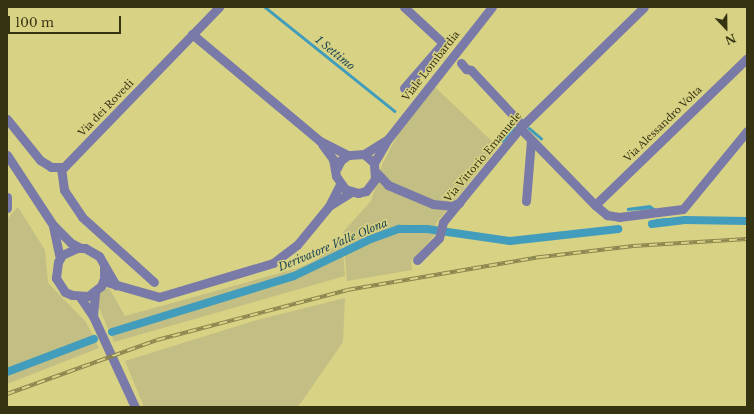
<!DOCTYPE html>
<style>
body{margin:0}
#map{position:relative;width:754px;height:414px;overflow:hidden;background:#d8d285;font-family:"Libre Baskerville",serif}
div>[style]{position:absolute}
.green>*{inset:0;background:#c3be83}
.water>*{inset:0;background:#429dbc}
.stream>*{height:2.5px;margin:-1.25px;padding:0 1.25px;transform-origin:1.25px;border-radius:1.25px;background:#429dbc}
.canal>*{height:8px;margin:-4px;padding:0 4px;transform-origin:4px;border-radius:4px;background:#429dbc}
.minor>*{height:9px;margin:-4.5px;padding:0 4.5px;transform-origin:4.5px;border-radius:4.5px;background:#7a7aa9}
.rail>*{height:4px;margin-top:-2px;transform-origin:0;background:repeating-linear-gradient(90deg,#d8d285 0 8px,#8a854e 0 16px);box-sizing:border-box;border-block:1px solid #8a854e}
span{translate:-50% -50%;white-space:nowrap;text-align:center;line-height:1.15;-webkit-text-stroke:3px #d8d285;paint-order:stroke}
.street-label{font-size:10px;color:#363313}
.water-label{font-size:11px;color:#1e4654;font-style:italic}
.frame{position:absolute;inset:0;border:8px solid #363313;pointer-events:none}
.north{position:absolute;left:706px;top:8px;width:40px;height:40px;-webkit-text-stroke:3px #d8d285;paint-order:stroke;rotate:158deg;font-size:11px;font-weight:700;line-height:16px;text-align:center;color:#363313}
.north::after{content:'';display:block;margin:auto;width:14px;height:18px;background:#363313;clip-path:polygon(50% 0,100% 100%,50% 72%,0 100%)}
.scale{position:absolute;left:8px;top:16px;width:113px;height:18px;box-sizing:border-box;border:2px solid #363313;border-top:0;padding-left:5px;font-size:12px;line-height:14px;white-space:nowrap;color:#363313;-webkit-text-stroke:3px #d8d285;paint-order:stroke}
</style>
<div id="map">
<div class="green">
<i style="clip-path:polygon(435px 87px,498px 147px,436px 223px,435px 235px,411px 261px,412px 270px,347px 281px,343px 232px,371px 201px,382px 165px,401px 128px)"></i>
<i style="clip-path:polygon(18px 207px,45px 250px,48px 283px,86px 322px,99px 348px,7px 384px,7px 219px)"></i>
<i style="clip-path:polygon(342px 241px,345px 276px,114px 342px,99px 308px,98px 297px,100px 292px,109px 288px,125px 316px,298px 268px,312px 262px)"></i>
<i style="clip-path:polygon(345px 298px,343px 342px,298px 407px,144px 407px,125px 361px,257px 320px)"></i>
</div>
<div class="water">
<i style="clip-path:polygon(650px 205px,656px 209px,627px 211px,627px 208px)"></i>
<i style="clip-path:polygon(669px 218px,672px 223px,652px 226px,652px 223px,656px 219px)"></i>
</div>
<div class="stream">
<i style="left:265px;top:7px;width:166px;rotate:38.7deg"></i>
<i style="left:529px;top:128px;width:16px;rotate:40deg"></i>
<i style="left:502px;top:141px;width:18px;rotate:-45deg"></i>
</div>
<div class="canal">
<i style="left:652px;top:224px;width:33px;rotate:-7deg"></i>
<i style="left:685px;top:220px;width:62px;rotate:0.9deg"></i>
<i style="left:112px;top:332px;width:190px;rotate:-17.1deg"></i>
<i style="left:294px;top:276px;width:85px;rotate:-25.7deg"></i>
<i style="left:371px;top:239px;width:30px;rotate:-20deg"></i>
<i style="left:399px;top:229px;width:28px"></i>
<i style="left:427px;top:229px;width:84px;rotate:8.2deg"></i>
<i style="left:510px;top:241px;width:109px;rotate:-6.3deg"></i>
<i style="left:7px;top:372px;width:93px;rotate:-20.8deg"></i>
</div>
<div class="minor">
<i style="left:192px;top:34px;width:167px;rotate:39.9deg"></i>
<i style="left:320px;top:141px;width:31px;rotate:27deg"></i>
<i style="left:461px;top:63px;width:8px;rotate:50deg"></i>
<i style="left:466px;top:69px;width:5px;rotate:11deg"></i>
<i style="left:471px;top:70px;width:76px;rotate:47.1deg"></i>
<i style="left:404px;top:88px;width:60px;rotate:-49.1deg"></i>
<i style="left:443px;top:43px;width:53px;rotate:-137.3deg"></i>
<i style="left:7px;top:119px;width:53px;rotate:51.2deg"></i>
<i style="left:40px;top:160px;width:13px;rotate:32deg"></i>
<i style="left:51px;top:167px;width:13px"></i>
<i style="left:64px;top:167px;width:223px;rotate:-45.9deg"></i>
<i style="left:520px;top:128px;width:107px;rotate:45.8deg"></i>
<i style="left:595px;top:205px;width:16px;rotate:40deg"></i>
<i style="left:607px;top:215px;width:12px;rotate:9deg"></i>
<i style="left:619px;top:217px;width:64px;rotate:-7.1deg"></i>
<i style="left:683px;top:209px;width:101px;rotate:-50.6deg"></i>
<i style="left:322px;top:144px;width:19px;rotate:54deg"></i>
<i style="left:333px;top:159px;width:17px;rotate:80deg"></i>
<i style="left:336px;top:176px;width:16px;rotate:55deg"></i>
<i style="left:345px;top:189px;width:14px;rotate:17deg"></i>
<i style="left:358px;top:193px;width:8px;rotate:-14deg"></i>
<i style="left:366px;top:191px;width:15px;rotate:-53deg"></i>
<i style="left:375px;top:179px;width:16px;rotate:-94deg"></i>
<i style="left:374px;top:163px;width:13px;rotate:-138deg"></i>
<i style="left:364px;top:154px;width:16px;rotate:176deg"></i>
<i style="left:348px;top:155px;width:9px;rotate:144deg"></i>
<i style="left:341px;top:160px;width:9px;rotate:117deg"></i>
<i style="left:364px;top:154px;width:26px;rotate:-32deg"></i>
<i style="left:7px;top:155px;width:84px;rotate:56.7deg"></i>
<i style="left:53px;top:225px;width:25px;rotate:45deg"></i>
<i style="left:71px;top:243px;width:11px;rotate:27deg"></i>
<i style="left:374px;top:163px;width:28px;rotate:-60deg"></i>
<i style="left:388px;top:139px;width:168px;rotate:-51.8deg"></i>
<i style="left:61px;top:168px;width:22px;rotate:82deg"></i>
<i style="left:64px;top:190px;width:32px;rotate:56deg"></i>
<i style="left:82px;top:217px;width:97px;rotate:42.1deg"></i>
<i style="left:376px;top:172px;width:18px;rotate:47deg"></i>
<i style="left:388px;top:185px;width:49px;rotate:22.9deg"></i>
<i style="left:433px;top:204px;width:18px;rotate:6deg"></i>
<i style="left:451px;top:206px;width:9px;rotate:-21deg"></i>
<i style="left:7px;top:197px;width:11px;rotate:90deg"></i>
<i style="left:526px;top:201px;width:61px;rotate:-85.3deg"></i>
<i style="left:595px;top:205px;width:211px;rotate:-44deg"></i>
<i style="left:329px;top:206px;width:26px;rotate:-32deg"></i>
<i style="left:53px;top:226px;width:33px;rotate:78deg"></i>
<i style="left:417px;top:260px;width:31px;rotate:-45deg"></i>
<i style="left:439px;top:238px;width:16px;rotate:-76deg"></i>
<i style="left:443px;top:222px;width:122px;rotate:-50.7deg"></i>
<i style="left:520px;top:128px;width:173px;rotate:-44.3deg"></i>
<i style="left:104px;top:267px;width:12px;rotate:90deg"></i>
<i style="left:104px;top:279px;width:8px;rotate:113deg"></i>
<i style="left:101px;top:286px;width:16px;rotate:142deg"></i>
<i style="left:88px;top:296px;width:16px;rotate:-176deg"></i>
<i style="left:72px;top:295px;width:8px;rotate:-157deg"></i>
<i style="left:65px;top:292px;width:17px;rotate:-123deg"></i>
<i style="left:56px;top:278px;width:16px;rotate:-83deg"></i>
<i style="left:58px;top:262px;width:8px;rotate:-60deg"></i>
<i style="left:62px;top:255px;width:17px;rotate:-25deg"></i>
<i style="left:77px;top:248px;width:8px"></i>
<i style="left:85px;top:248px;width:16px;rotate:30deg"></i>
<i style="left:99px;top:256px;width:34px;rotate:60deg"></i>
<i style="left:103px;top:281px;width:58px;rotate:15.9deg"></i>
<i style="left:159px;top:297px;width:119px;rotate:-16.6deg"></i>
<i style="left:273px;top:263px;width:30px;rotate:-37deg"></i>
<i style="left:297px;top:245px;width:50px;rotate:-50.6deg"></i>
<i style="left:329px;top:206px;width:25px;rotate:-63deg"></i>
<i style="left:80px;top:297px;width:23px;rotate:56deg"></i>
<i style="left:93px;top:316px;width:100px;rotate:65.2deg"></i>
<i style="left:93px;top:316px;width:24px;rotate:-85deg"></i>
</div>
<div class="rail">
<i style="left:7px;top:394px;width:159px;rotate:-19.8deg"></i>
<i style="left:157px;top:340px;width:196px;rotate:-14.7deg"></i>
<i style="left:347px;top:290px;width:197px;rotate:-9.7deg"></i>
<i style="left:541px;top:257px;width:93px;rotate:-6.8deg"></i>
<i style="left:633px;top:246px;width:114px;rotate:-3.5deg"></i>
</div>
<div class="street-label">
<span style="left:431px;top:66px;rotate:-52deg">Viale Lombardia</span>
<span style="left:106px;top:108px;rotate:-46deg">Via dei Rovedi</span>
<span style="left:663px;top:124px;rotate:-44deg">Via Alessandro Volta</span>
<span style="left:483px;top:157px;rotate:-50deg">Via Vittorio Emanuele</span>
</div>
<div class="water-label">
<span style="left:335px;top:53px;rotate:39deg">1 Settimo</span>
<span style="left:333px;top:245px;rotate:-23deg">Derivatore Valle Olona</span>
</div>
<div class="frame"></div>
<div class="north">N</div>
<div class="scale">100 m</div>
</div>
